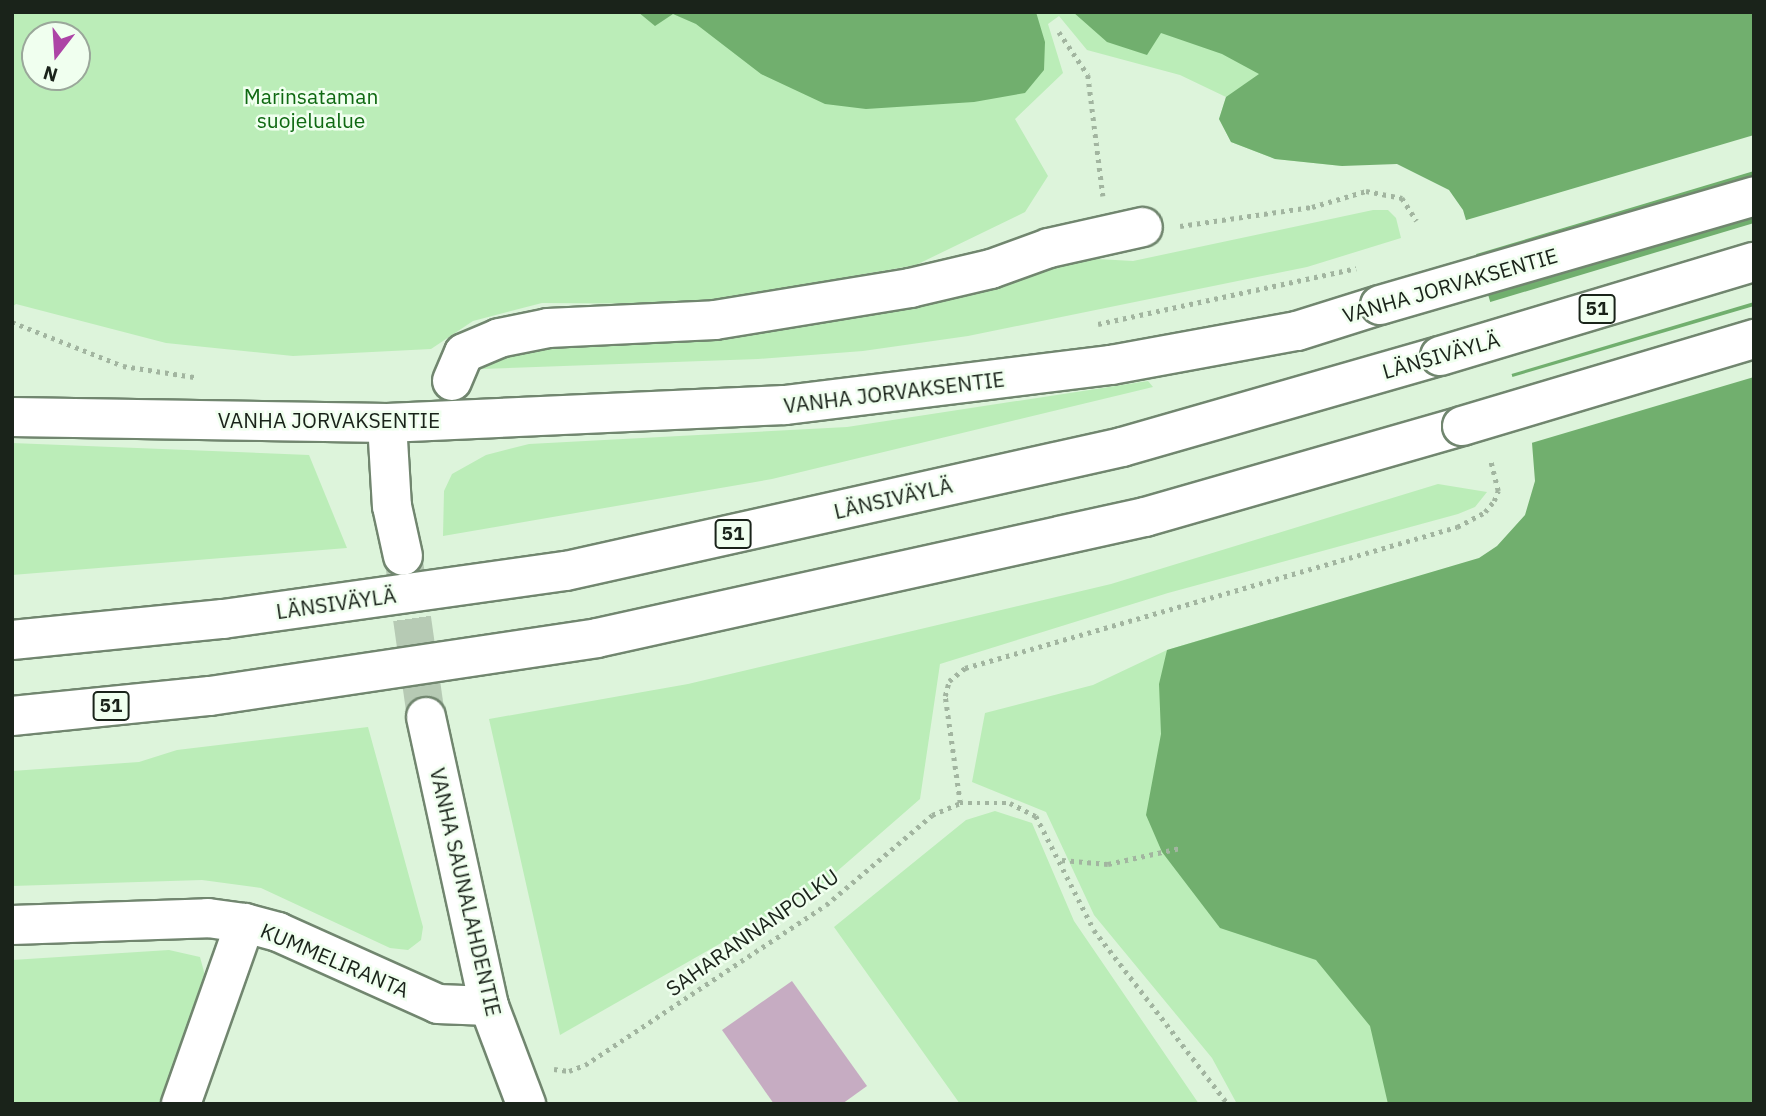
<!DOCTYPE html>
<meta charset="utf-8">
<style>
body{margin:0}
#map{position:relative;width:1766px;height:1116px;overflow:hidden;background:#ddf4db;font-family:"IBM Plex Sans",sans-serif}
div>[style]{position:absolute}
.green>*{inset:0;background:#bbedb8}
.water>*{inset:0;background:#71af6e}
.pier>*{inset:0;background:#ddf4db}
.building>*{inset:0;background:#c6acc2}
.minor-tunnel>*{height:38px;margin-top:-19px;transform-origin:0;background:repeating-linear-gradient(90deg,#b6cab4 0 38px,transparent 0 57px)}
.path>*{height:4.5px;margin-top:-2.25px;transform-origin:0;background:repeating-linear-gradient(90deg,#a2b5a0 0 3.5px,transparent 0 8.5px)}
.roads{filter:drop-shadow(2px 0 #71866f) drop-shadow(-2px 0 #71866f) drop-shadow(0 2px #71866f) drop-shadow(0 -2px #71866f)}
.minor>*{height:38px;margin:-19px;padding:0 19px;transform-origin:19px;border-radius:19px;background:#fff}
.major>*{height:38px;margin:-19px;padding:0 19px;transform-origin:19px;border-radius:19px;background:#fff}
.highway>*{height:38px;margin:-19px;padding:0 19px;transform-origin:19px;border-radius:19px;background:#fff}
.bridges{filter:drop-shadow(2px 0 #71866f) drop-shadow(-2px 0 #71866f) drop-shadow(0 2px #71866f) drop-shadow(0 -2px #71866f)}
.major-bridge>*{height:38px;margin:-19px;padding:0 19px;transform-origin:19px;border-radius:19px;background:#fff}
.highway-bridge>*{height:38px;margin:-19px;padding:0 19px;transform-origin:19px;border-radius:19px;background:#fff}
span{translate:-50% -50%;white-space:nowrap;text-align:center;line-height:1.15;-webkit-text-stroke:5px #f0ffef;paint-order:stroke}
.shield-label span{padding:2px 5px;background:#f0ffef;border:2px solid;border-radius:5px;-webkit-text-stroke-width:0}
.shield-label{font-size:19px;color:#1a231a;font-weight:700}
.park-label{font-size:21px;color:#0f6912}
.street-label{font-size:21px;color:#1a231a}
.frame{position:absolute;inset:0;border:14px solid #1a231a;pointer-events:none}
.north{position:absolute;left:21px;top:21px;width:70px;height:70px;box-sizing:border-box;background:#f0ffef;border:2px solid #9aa79a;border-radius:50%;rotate:197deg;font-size:19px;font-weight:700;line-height:28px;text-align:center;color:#1a231a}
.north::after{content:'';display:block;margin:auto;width:24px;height:32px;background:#ad44a6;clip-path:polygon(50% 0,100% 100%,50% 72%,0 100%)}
</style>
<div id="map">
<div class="green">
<i style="clip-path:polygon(evenodd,12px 12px,1242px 12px,1342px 166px,1275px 159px,1231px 142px,1219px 119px,1226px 97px,1180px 75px,1087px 50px,1059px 16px,1048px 24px,1063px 73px,1015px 119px,1048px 176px,1025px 212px,916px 265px,693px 304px,542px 303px,473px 321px,431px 349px,293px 356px,166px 343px,16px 304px,12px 307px,12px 12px,35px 35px,77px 35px,77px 77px,35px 77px,35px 35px)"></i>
<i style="clip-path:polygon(1373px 210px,1388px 210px,1396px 218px,1401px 238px,1307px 267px,968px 336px,863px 351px,758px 359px,482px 369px,482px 363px,497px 354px,1097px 259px,1133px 261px)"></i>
<i style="clip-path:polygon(1148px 381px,1153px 387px,772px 479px,443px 536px,444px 491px,452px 474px,486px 455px,529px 444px,847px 427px)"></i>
<i style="clip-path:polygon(12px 443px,309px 455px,347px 548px,12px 575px)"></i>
<i style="clip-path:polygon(1438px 484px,1487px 492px,1475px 507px,1458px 514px,1168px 593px,940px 664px,920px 799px,819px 887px,560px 1035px,489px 719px,688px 684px,1111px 584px)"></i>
<i style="clip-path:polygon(1240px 628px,1394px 926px,1394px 1104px,1237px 1104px,1212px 1058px,1094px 915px,1046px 812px,972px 782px,985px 713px,1093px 685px,1167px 650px)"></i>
<i style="clip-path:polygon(368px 727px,423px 927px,421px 940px,408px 950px,390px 948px,261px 888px,202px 880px,12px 886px,12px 771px,139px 762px,177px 750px)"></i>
<i style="clip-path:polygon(995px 811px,1032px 823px,1074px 921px,1199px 1104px,960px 1104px,834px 927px,966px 820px)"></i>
<i style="clip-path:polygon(169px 950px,200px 957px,207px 983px,160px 1104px,12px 1104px,12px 960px)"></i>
</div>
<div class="water">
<i style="clip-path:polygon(638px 12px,1036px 12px,1045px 42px,1044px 70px,1025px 93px,974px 102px,866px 109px,825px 104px,761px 74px,696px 24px,673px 14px,655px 26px)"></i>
<i style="clip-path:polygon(1073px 12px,1754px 12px,1754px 1104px,1388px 1104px,1370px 1026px,1316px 960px,1220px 928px,1162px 852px,1146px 815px,1161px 734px,1159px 684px,1167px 650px,1479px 558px,1497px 546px,1525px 515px,1535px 481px,1532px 443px,1463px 210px,1449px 190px,1397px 164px,1342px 166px,1275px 159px,1231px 142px,1219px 119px,1226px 97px,1259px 74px,1222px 54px,1161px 33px,1147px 55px,1107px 42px)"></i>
</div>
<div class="pier">
<i style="clip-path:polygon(1754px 135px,1754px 171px,1473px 255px,1463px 221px)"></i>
<i style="clip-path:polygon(1754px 223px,1754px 302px,1508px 375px,1487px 303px)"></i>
<i style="clip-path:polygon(1754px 306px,1754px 377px,1528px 444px,1509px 378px)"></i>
</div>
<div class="building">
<i style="clip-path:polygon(792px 981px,867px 1086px,842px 1104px,774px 1104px,722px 1030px)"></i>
</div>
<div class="minor-tunnel">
<i style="left:404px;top:562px;width:157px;rotate:81.9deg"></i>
</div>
<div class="path">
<i style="left:1059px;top:32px;width:52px;rotate:56deg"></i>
<i style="left:1088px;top:75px;width:122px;rotate:82.9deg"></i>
<i style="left:1180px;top:226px;width:133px;rotate:-8.2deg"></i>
<i style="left:1312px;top:207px;width:56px;rotate:-16.5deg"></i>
<i style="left:1366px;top:191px;width:37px;rotate:11deg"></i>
<i style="left:1402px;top:198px;width:27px;rotate:57deg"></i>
<i style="left:12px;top:322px;width:119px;rotate:21.6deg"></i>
<i style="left:123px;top:366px;width:72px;rotate:8.8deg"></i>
<i style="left:1098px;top:324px;width:264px;rotate:-12.2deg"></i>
<i style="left:960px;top:803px;width:108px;rotate:-98deg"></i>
<i style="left:945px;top:696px;width:16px;rotate:-75deg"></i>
<i style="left:949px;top:681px;width:21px;rotate:-39deg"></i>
<i style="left:965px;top:668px;width:512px;rotate:-15.99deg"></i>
<i style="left:1457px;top:527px;width:32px;rotate:-28deg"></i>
<i style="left:1485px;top:512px;width:14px;rotate:-51deg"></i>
<i style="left:1494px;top:501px;width:11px;rotate:-68deg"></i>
<i style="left:1498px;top:491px;width:32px;rotate:-104deg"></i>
<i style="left:1062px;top:860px;width:46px;rotate:5deg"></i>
<i style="left:1108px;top:864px;width:74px;rotate:-12.5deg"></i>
<i style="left:554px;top:1069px;width:15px;rotate:8deg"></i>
<i style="left:569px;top:1071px;width:17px;rotate:-21deg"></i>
<i style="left:585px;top:1065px;width:289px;rotate:-33.6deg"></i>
<i style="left:826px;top:905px;width:139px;rotate:-40.3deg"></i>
<i style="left:932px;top:815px;width:30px;rotate:-23deg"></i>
<i style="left:960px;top:803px;width:50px"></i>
<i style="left:1010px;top:803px;width:29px;rotate:27deg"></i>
<i style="left:1036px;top:816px;width:128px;rotate:63deg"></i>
<i style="left:1094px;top:930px;width:220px;rotate:52.4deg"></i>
</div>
<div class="roads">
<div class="minor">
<i style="left:452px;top:381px;width:30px;rotate:-67deg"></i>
<i style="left:464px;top:353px;width:38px;rotate:-23deg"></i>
<i style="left:499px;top:338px;width:50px;rotate:-11.5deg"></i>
<i style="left:548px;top:328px;width:167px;rotate:-2.7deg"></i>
<i style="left:715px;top:320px;width:198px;rotate:-9.3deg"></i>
<i style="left:910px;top:288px;width:83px;rotate:-13.2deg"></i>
<i style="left:991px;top:269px;width:62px;rotate:-19.9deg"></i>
<i style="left:1049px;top:248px;width:96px;rotate:-12.6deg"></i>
<i style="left:387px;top:423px;width:83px;rotate:86.6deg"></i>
<i style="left:392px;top:506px;width:51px;rotate:77.6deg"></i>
<i style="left:426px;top:717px;width:296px;rotate:77.7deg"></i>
<i style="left:489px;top:1006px;width:105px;rotate:69.3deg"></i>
<i style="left:12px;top:925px;width:196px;rotate:-2deg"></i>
<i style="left:208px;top:918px;width:37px;rotate:8deg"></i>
<i style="left:245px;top:923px;width:34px;rotate:15deg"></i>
<i style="left:278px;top:932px;width:175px;rotate:24.2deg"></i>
<i style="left:438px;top:1004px;width:51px;rotate:2.2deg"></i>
<i style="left:181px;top:1104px;width:192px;rotate:-70.5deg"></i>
</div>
<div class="major">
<i style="left:12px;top:417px;width:375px;rotate:0.9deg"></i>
<i style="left:387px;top:423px;width:398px;rotate:-2.6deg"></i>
<i style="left:785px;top:405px;width:328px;rotate:-7deg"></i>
<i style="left:1111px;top:365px;width:189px;rotate:-10.4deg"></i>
<i style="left:1297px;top:331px;width:87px;rotate:-17.4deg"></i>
</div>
<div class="highway">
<i style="left:12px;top:640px;width:212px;rotate:-5.7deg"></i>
<i style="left:223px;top:619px;width:346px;rotate:-8deg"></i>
<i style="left:566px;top:571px;width:570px;rotate:-12.57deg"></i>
<i style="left:1122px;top:447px;width:331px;rotate:-16deg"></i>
<i style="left:12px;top:716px;width:199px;rotate:-5.8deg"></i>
<i style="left:210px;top:696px;width:391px;rotate:-8.5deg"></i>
<i style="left:597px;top:638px;width:561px;rotate:-12.45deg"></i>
<i style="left:1145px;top:517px;width:330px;rotate:-16deg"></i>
</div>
</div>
<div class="bridges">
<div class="major-bridge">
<i style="left:1380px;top:305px;width:390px;rotate:-16.2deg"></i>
</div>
<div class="highway-bridge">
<i style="left:1440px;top:356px;width:328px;rotate:-16.7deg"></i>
<i style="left:1462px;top:426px;width:305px;rotate:-16.6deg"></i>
</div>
</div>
<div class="shield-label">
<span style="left:1597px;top:309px">51</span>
<span style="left:733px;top:534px">51</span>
<span style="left:111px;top:706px">51</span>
</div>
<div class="park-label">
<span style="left:311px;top:108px">Marinsataman<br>suojelualue</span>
</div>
<div class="street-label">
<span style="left:1450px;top:285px;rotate:-16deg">VANHA JORVAKSENTIE</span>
<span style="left:1441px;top:355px;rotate:-16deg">LÄNSIVÄYLÄ</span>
<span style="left:894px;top:392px;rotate:-7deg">VANHA JORVAKSENTIE</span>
<span style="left:329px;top:420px">VANHA JORVAKSENTIE</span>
<span style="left:893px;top:498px;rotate:-13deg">LÄNSIVÄYLÄ</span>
<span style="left:336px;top:603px;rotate:-8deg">LÄNSIVÄYLÄ</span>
<span style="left:466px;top:892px;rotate:77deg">VANHA SAUNALAHDENTIE</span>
<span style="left:752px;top:932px;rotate:-35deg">SAHARANNANPOLKU</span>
<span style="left:335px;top:960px;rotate:23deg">KUMMELIRANTA</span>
</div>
<div class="frame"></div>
<div class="north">N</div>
</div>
